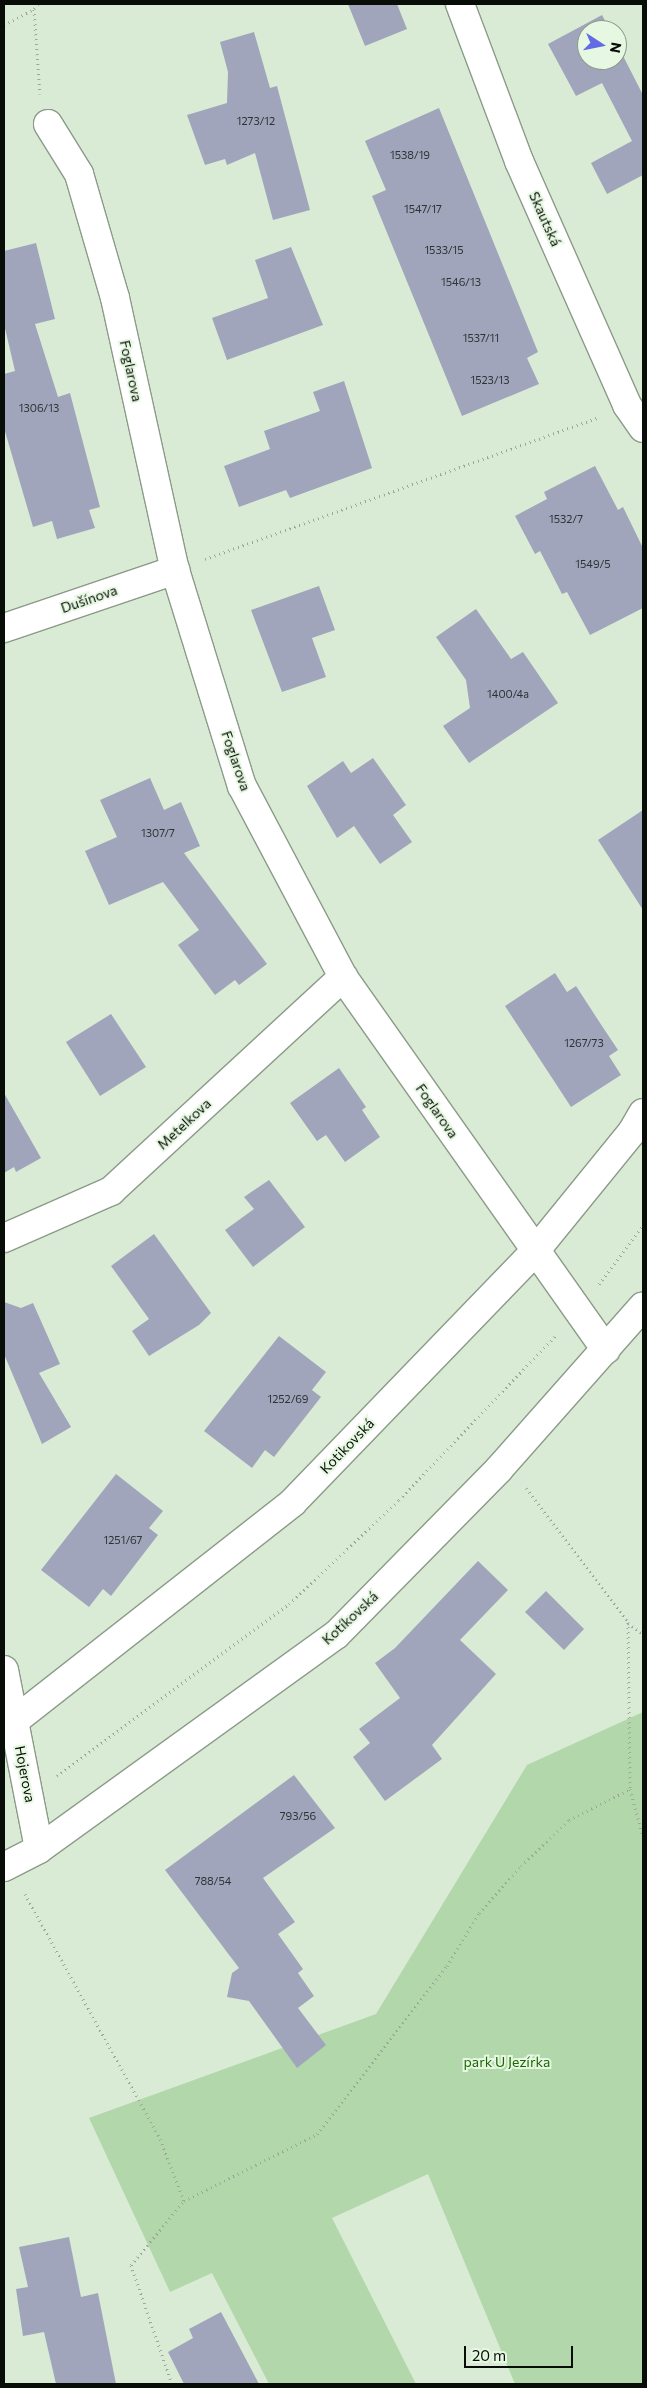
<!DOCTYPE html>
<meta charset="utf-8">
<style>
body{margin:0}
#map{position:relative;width:647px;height:2388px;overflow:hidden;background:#d9ebd5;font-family:Commissioner,sans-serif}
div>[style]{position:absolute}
.green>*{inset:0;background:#b2d7aa}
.building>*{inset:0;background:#a0a5bc}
.path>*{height:3px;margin-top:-1.5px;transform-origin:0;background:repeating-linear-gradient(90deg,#9aa897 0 1px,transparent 0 5px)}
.roads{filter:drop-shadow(1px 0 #8b9b88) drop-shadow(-1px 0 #8b9b88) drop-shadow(0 1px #8b9b88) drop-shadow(0 -1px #8b9b88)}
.minor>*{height:28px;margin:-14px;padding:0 14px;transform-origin:14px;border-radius:14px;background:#fff}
span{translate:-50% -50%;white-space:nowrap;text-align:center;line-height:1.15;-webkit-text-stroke:4px #e6f8e2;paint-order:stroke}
.number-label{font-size:11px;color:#2e3434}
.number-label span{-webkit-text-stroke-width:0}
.street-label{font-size:14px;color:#080e07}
.park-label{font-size:14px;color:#1d6703}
.frame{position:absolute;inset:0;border:5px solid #080e07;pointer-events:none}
.north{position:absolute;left:577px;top:20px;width:50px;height:50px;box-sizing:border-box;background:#e6f8e2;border:1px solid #8d9a8a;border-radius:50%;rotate:101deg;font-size:14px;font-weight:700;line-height:20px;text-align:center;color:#080e07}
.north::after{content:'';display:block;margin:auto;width:18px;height:22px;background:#636be4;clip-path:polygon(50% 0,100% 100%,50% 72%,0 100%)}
.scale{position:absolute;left:464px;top:2346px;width:109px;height:22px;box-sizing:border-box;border:2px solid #080e07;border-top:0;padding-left:6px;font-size:15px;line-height:18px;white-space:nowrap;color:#080e07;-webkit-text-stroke:4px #e6f8e2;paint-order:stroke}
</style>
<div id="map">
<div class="green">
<i style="clip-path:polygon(643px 1712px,643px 2384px,515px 2384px,428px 2174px,332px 2218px,416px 2384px,269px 2384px,212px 2273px,170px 2292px,89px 2118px,376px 2014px,527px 1765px)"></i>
</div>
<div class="building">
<i style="clip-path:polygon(348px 4px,397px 4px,407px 29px,365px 46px)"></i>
<i style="clip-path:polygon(602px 15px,610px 30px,587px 30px,587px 60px,617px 60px,617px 44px,643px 95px,643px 175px,607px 194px,591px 163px,632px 141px,602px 83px,576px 96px,548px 44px)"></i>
<i style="clip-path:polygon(254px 32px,270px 88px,277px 86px,310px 210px,273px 220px,255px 153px,227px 165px,225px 159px,205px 165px,187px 115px,227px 103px,228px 72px,220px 42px)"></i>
<i style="clip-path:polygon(439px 108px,538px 352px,527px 358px,539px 384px,462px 416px,372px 196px,386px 190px,365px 141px)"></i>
<i style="clip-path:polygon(36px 243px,55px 319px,35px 324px,58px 397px,70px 393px,100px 507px,89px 510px,95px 528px,57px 539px,52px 521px,33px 527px,4px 428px,4px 374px,15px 371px,4px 324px,4px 251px)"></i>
<i style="clip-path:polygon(291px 247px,323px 325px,227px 360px,212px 318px,268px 298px,255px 260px)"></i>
<i style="clip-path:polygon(344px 381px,372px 468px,290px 498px,286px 490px,239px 507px,224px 466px,270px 449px,264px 431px,320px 411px,313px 392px)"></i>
<i style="clip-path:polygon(595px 466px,618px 510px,623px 507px,643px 548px,643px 608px,590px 635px,567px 592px,562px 594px,540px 551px,535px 554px,515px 516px,547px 499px,544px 492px)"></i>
<i style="clip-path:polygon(319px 586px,335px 630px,312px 638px,326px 677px,282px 692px,251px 610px)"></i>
<i style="clip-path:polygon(476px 609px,511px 659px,523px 652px,558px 703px,469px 763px,443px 726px,470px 708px,466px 680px,436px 637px)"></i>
<i style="clip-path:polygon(373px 758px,406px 805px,393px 815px,412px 842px,380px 864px,354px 826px,337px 838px,307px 786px,343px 761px,351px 773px)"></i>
<i style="clip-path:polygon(150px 778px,164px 810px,181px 802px,200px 846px,184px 853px,267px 964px,239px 985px,235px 980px,215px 995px,178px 945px,199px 930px,163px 882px,109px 905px,85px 851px,117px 837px,100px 800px)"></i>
<i style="clip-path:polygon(643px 810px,643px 910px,598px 840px)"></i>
<i style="clip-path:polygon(555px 973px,567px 992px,576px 986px,602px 1026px,618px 1050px,609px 1056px,621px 1075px,571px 1107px,505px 1006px)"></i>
<i style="clip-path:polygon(111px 1014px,146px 1067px,100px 1096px,66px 1042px)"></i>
<i style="clip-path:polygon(339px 1068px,366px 1107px,362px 1110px,380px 1137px,345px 1162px,326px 1135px,317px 1141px,290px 1103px)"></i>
<i style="clip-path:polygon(4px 1093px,41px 1158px,16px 1172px,14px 1167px,4px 1173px)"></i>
<i style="clip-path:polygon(269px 1180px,305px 1227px,253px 1267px,225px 1230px,254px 1209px,244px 1197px)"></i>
<i style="clip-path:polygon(154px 1234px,211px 1313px,199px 1325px,149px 1356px,132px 1331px,149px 1319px,111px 1266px)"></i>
<i style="clip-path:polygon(4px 1302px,21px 1308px,33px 1303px,60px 1364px,39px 1373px,71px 1427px,42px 1444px,4px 1354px)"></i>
<i style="clip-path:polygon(279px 1336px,326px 1372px,312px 1390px,321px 1397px,292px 1434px,274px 1457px,265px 1450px,252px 1468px,204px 1431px)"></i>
<i style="clip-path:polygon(116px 1474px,163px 1511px,149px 1528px,158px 1535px,111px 1596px,103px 1589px,89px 1607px,41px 1570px)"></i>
<i style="clip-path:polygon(478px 1561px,508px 1590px,460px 1640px,496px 1674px,432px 1745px,442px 1759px,385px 1801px,353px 1757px,370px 1743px,359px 1729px,400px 1698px,375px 1663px,395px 1648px)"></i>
<i style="clip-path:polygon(546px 1591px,584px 1629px,564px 1650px,525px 1612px)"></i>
<i style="clip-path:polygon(294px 1775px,335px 1828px,263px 1878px,295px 1922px,278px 1934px,303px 1969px,298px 1973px,314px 1996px,298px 2008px,326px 2045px,297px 2068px,249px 2001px,227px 1997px,232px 1973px,239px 1968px,165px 1870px)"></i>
<i style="clip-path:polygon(69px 2237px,81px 2297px,98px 2293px,116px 2384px,56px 2384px,44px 2332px,23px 2336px,16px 2289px,28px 2287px,19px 2247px)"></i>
<i style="clip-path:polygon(221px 2312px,259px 2384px,184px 2384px,168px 2352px,193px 2338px,189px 2329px)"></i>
</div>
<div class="path">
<i style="left:38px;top:4px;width:6px;rotate:129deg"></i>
<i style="left:34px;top:9px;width:85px;rotate:86deg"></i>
<i style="left:4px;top:25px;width:34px;rotate:-28deg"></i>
<i style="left:205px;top:559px;width:417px;rotate:-19.8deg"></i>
<i style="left:599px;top:1284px;width:74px;rotate:-53.3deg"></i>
<i style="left:526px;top:1488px;width:168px;rotate:52.7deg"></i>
<i style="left:628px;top:1622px;width:167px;rotate:89.3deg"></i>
<i style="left:630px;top:1789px;width:50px;rotate:74.8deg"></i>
<i style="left:628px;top:1623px;width:19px;rotate:36deg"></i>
<i style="left:57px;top:1776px;width:289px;rotate:-36.6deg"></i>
<i style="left:289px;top:1604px;width:151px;rotate:-43.4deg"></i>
<i style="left:399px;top:1500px;width:229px;rotate:-46.4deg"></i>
<i style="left:25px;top:1894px;width:280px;rotate:61.1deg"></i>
<i style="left:160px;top:2139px;width:66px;rotate:68.8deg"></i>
<i style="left:172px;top:2384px;width:126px;rotate:-109deg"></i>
<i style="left:131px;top:2265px;width:83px;rotate:-50.4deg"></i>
<i style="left:184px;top:2201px;width:149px;rotate:-26.7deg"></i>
<i style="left:317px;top:2134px;width:212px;rotate:-52.3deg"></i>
<i style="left:447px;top:1966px;width:62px;rotate:-58.9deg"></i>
<i style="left:479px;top:1913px;width:63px;rotate:-48.2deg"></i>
<i style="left:521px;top:1866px;width:66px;rotate:-43.8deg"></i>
<i style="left:569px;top:1820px;width:68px;rotate:-26.9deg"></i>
</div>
<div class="roads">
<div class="minor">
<i style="left:460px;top:4px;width:168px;rotate:69.4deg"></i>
<i style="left:519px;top:161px;width:267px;rotate:66.1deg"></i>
<i style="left:627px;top:405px;width:28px;rotate:55deg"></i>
<i style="left:48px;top:124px;width:59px;rotate:58.2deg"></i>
<i style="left:79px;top:174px;width:129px;rotate:73.8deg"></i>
<i style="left:115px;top:298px;width:279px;rotate:77.6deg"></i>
<i style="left:175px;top:570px;width:226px;rotate:72.8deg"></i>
<i style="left:242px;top:786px;width:216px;rotate:62.1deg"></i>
<i style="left:343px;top:977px;width:456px;rotate:54.8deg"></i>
<i style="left:4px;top:628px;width:181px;rotate:-18.7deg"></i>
<i style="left:4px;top:1238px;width:117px;rotate:-23.7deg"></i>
<i style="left:111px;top:1191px;width:316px;rotate:-42.7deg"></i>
<i style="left:4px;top:1670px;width:182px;rotate:78.9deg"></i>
<i style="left:4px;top:1729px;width:367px;rotate:-38.1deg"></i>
<i style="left:293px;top:1502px;width:350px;rotate:-46deg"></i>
<i style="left:536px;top:1250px;width:152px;rotate:-50.9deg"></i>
<i style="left:632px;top:1132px;width:22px;rotate:-60deg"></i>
<i style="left:4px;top:1867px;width:39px;rotate:-27deg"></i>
<i style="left:39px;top:1849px;width:366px;rotate:-35.8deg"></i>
<i style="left:336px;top:1635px;width:233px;rotate:-45.5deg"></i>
<i style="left:499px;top:1469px;width:217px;rotate:-48.5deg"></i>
</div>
</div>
<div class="number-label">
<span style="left:256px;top:121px">1273/12</span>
<span style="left:410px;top:155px">1538/19</span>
<span style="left:423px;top:209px">1547/17</span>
<span style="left:444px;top:250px">1533/15</span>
<span style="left:461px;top:282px">1546/13</span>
<span style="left:481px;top:338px">1537/11</span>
<span style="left:490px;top:380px">1523/13</span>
<span style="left:39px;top:408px">1306/13</span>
<span style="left:566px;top:519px">1532/7</span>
<span style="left:593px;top:564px">1549/5</span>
<span style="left:508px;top:694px">1400/4a</span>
<span style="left:158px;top:833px">1307/7</span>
<span style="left:584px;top:1043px">1267/73</span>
<span style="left:288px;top:1399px">1252/69</span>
<span style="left:123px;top:1540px">1251/67</span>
<span style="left:298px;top:1816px">793/56</span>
<span style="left:213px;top:1881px">788/54</span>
</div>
<div class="street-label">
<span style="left:545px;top:219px;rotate:66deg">Skautská</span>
<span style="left:131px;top:371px;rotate:78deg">Foglarova</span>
<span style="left:89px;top:599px;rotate:-19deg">Dušínova</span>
<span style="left:236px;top:761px;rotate:71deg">Foglarova</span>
<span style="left:437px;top:1111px;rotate:55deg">Foglarova</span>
<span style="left:184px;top:1124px;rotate:-43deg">Metelkova</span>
<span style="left:347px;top:1446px;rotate:-46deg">Kotikovská</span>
<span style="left:350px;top:1618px;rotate:-43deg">Kotíkovská</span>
<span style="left:25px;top:1774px;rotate:79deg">Hojerova</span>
</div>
<div class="park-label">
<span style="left:507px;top:2062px">park U Jezírka</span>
</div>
<div class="frame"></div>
<div class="north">N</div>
<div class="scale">20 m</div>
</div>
